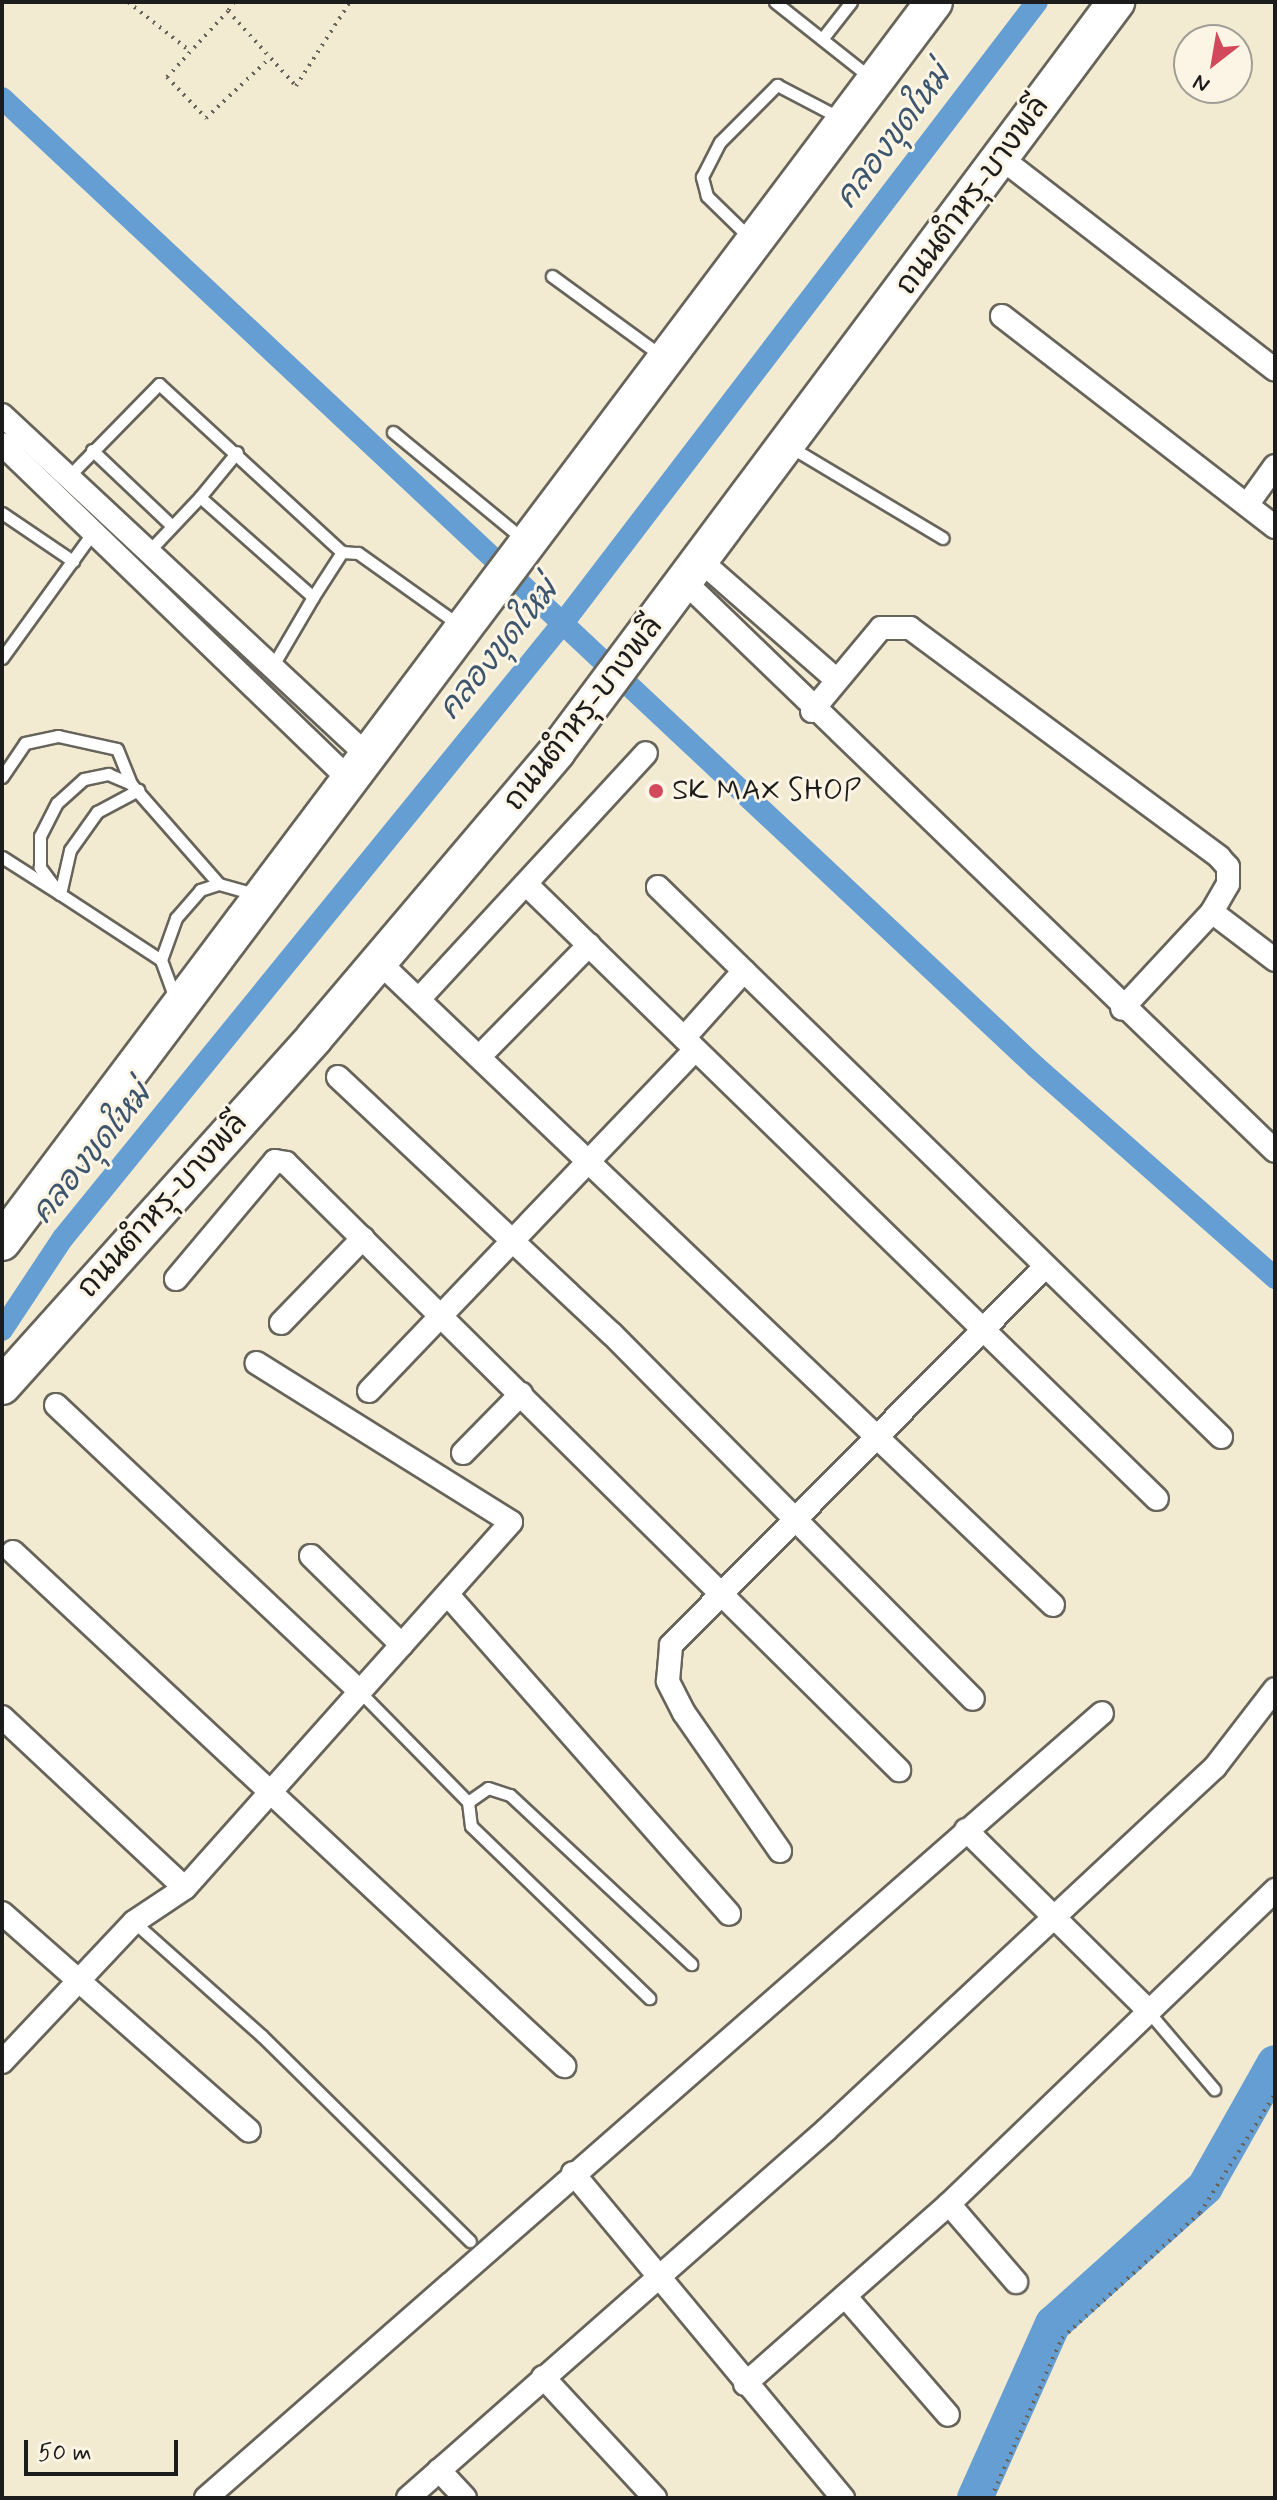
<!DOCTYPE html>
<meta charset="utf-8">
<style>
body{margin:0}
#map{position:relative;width:1277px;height:2500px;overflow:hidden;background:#f2ebd1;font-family:Mynerve,"Playpen Sans Thai",sans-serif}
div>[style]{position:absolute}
.canal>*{height:22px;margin:-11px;padding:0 11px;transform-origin:11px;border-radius:11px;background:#659ed3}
.river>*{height:36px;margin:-18px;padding:0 18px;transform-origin:18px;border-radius:18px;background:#659ed3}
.path>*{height:4px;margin-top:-2px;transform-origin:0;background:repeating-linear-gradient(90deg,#67645b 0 2px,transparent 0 8px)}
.roads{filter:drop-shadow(2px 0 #67645b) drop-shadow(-2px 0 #67645b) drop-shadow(0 2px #67645b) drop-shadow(0 -2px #67645b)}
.lane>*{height:11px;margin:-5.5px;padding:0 5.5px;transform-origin:5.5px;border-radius:5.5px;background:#fff}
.street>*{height:22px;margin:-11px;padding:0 11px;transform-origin:11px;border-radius:11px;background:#fff}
.primary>*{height:36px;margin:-18px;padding:0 18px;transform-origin:18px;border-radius:18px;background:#fff}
.dots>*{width:22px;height:22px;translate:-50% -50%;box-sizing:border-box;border:4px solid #fcf5e5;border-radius:50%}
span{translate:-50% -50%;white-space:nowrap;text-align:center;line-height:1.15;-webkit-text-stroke:6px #fcf5e5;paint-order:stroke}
.street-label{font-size:30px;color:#1c1c1c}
.poi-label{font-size:30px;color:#1c1c1c}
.left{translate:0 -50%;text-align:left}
.water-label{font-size:32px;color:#3d566e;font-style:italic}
.frame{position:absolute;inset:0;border:4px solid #1c1c1c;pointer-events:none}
.north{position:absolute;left:1173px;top:24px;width:80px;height:80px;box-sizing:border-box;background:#fcf5e5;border:2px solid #a29e95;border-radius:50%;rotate:211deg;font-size:22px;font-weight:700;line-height:32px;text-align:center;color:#1c1c1c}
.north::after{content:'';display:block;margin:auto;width:28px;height:36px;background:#d1495b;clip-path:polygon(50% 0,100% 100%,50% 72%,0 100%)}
.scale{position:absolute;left:24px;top:2440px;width:154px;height:36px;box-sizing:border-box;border:4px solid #1c1c1c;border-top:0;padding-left:10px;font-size:24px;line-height:28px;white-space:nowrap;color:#1c1c1c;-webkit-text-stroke:6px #fcf5e5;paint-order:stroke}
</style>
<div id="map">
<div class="canal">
<i style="left:2px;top:98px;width:1417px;rotate:43.14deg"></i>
<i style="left:1036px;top:1067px;width:319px;rotate:41.4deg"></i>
<i style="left:2px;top:1330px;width:110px;rotate:-56.5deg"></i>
<i style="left:63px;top:1238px;width:793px;rotate:-50.89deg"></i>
<i style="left:563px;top:623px;width:781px;rotate:-52.65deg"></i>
</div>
<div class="river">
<i style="left:975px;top:2498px;width:191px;rotate:-65.9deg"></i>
<i style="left:1053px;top:2324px;width:205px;rotate:-42deg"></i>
<i style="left:1205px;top:2187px;width:142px;rotate:-60.6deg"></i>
</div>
<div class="path">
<i style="left:128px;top:2px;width:80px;rotate:38.4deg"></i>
<i style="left:234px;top:2px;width:11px;rotate:124deg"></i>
<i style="left:228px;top:11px;width:101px;rotate:47.8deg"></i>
<i style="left:296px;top:86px;width:100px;rotate:-57.3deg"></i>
<i style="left:228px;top:11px;width:90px;rotate:132.7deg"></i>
<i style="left:167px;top:77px;width:57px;rotate:46.4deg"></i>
<i style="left:206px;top:118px;width:88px;rotate:-43.2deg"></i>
<i style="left:991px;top:2498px;width:175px;rotate:-66.1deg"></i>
<i style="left:1062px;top:2338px;width:186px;rotate:-42.2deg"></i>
<i style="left:1200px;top:2213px;width:141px;rotate:-57.8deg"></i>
</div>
<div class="roads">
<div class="lane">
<i style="left:775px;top:2px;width:122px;rotate:38.4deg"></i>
<i style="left:822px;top:39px;width:47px;rotate:-51.9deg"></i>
<i style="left:751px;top:239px;width:62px;rotate:-135.7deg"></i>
<i style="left:707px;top:196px;width:20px;rotate:-105deg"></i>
<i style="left:702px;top:177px;width:39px;rotate:-63deg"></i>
<i style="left:720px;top:142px;width:81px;rotate:-45deg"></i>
<i style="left:777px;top:85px;width:71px;rotate:27.6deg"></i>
<i style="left:552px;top:276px;width:137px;rotate:36.1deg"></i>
<i style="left:393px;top:432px;width:168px;rotate:39.5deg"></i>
<i style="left:789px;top:446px;width:179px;rotate:30.9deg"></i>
<i style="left:92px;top:450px;width:110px;rotate:43.5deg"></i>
<i style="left:66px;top:479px;width:133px;rotate:-45.6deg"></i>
<i style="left:159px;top:384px;width:248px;rotate:42.6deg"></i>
<i style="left:200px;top:497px;width:58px;rotate:-50.6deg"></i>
<i style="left:2px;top:513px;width:86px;rotate:34.1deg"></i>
<i style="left:148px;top:552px;width:76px;rotate:-46.6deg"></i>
<i style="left:200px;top:497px;width:151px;rotate:41.5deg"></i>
<i style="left:313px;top:597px;width:54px;rotate:-57.2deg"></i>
<i style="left:342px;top:552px;width:16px;rotate:4deg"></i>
<i style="left:358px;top:553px;width:123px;rotate:35.4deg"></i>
<i style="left:2px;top:658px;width:157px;rotate:-54.1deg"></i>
<i style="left:272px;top:667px;width:81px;rotate:-59.6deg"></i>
<i style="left:2px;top:777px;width:41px;rotate:-55.9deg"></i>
<i style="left:25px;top:743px;width:34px;rotate:-12deg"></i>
<i style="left:58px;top:736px;width:60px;rotate:12.4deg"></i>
<i style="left:117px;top:749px;width:38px;rotate:68deg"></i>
<i style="left:2px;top:857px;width:69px;rotate:32.5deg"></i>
<i style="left:60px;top:894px;width:45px;rotate:-77.2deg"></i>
<i style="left:70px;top:850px;width:47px;rotate:-54.6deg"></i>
<i style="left:97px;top:812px;width:47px;rotate:-28.2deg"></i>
<i style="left:161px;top:960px;width:121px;rotate:-146.8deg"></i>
<i style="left:60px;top:894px;width:34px;rotate:-127deg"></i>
<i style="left:40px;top:867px;width:31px;rotate:-90deg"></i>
<i style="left:40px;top:836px;width:37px;rotate:-63deg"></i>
<i style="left:57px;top:803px;width:36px;rotate:-42deg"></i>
<i style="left:84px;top:779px;width:25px;rotate:-12deg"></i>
<i style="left:108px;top:774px;width:25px;rotate:23deg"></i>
<i style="left:131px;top:784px;width:133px;rotate:48.7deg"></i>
<i style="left:176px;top:1001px;width:44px;rotate:-110.1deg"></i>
<i style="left:161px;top:960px;width:45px;rotate:-70.3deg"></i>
<i style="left:176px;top:918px;width:37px;rotate:-49deg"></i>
<i style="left:200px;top:890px;width:20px;rotate:-18deg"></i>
<i style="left:219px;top:884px;width:41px;rotate:15.8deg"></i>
<i style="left:359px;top:1691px;width:156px;rotate:45.5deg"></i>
<i style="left:468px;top:1802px;width:24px;rotate:-35deg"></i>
<i style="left:488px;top:1788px;width:23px;rotate:18deg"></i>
<i style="left:510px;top:1795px;width:248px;rotate:43deg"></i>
<i style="left:468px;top:1802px;width:24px;rotate:83deg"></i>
<i style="left:471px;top:1826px;width:248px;rotate:44deg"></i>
<i style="left:134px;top:1922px;width:171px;rotate:41.7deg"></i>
<i style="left:262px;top:2036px;width:292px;rotate:44.6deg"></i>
<i style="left:1147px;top:2010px;width:104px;rotate:49.7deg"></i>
</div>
<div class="street">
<i style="left:1001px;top:158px;width:346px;rotate:37.7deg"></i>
<i style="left:1002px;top:316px;width:345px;rotate:37.7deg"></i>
<i style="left:2px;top:415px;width:502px;rotate:42.98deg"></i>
<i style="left:2px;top:444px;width:484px;rotate:44deg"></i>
<i style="left:1247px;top:505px;width:48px;rotate:-54.3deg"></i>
<i style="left:702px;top:562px;width:179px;rotate:41.2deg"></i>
<i style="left:686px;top:583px;width:818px;rotate:43.96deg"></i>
<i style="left:812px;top:711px;width:108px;rotate:-50.3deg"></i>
<i style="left:881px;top:628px;width:29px"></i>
<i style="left:910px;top:628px;width:385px;rotate:36.5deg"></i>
<i style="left:1219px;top:857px;width:13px;rotate:48deg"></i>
<i style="left:1228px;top:867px;width:17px;rotate:90deg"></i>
<i style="left:1228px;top:884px;width:32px;rotate:120deg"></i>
<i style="left:1212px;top:912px;width:132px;rotate:132.9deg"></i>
<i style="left:528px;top:886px;width:878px;rotate:44.26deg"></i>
<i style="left:658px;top:887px;width:787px;rotate:44.33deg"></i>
<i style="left:1212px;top:912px;width:79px;rotate:37.3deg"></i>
<i style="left:380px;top:963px;width:930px;rotate:43.65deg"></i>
<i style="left:420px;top:998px;width:333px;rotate:-47.3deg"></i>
<i style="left:684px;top:1038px;width:90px;rotate:-48.2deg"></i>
<i style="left:482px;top:1054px;width:153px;rotate:-45.5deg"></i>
<i style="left:338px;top:1077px;width:376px;rotate:43.2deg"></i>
<i style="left:612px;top:1334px;width:513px;rotate:45.32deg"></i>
<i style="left:176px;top:1279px;width:154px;rotate:-50deg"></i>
<i style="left:275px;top:1161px;width:11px;rotate:10deg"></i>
<i style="left:286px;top:1163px;width:863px;rotate:44.72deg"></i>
<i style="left:281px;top:1323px;width:118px;rotate:-46deg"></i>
<i style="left:369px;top:1391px;width:472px;rotate:-46.3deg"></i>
<i style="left:56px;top:1405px;width:417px;rotate:43.3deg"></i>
<i style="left:463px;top:1453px;width:83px;rotate:-45.5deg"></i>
<i style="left:13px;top:1552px;width:754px;rotate:43.01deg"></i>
<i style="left:311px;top:1556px;width:127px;rotate:44.4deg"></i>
<i style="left:448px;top:1595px;width:425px;rotate:48.6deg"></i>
<i style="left:2px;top:1717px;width:250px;rotate:43.1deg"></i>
<i style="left:966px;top:1830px;width:253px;rotate:44.7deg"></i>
<i style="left:780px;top:1851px;width:168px;rotate:-124.8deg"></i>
<i style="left:684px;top:1713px;width:36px;rotate:-117deg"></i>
<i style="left:668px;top:1681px;width:36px;rotate:-85deg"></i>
<i style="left:671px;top:1645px;width:529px;rotate:-45.31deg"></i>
<i style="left:2px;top:1913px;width:329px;rotate:41.4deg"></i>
<i style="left:2px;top:2062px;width:192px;rotate:-46.7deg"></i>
<i style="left:134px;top:1922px;width:61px;rotate:-33.7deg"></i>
<i style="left:185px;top:1888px;width:490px;rotate:-48.3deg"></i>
<i style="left:511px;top:1522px;width:300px;rotate:-148deg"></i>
<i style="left:573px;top:2173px;width:423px;rotate:50.3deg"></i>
<i style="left:949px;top:2204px;width:103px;rotate:49.3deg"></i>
<i style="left:845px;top:2296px;width:157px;rotate:49.1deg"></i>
<i style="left:543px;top:2377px;width:165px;rotate:47.2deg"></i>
<i style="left:745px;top:2384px;width:272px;rotate:-41.4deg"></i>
<i style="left:949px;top:2204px;width:453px;rotate:-43.9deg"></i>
<i style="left:439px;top:2470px;width:38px;rotate:47deg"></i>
<i style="left:206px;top:2498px;width:1191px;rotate:-41.22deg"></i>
<i style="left:408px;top:2498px;width:557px;rotate:-41.36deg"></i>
<i style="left:826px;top:2130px;width:532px;rotate:-43.02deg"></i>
<i style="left:1215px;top:1767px;width:98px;rotate:-52.4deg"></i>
</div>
<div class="primary">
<i style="left:2px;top:1242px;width:1551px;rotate:-53.07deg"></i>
<i style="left:2px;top:1386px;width:467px;rotate:-48.1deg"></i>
<i style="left:314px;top:1038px;width:376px;rotate:-49.7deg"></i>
<i style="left:557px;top:751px;width:935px;rotate:-53.26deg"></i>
</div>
</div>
<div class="dots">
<i style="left:656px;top:791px;background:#d1495b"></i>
</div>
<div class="street-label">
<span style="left:973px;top:196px;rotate:-54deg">ถนนตำหรุ-บางพลี</span>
<span style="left:584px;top:714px;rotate:-52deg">ถนนตำหรุ-บางพลี</span>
<span style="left:163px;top:1206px;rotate:-48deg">ถนนตำหรุ-บางพลี</span>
</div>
<div class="poi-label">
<span class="left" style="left:672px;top:791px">SK MAX SHOP</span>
</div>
<div class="water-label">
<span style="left:894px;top:137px;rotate:-53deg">คลองขุดใหม่</span>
<span style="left:499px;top:650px;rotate:-51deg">คลองขุดใหม่</span>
<span style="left:92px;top:1154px;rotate:-51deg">คลองขุดใหม่</span>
</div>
<div class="frame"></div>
<div class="north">N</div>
<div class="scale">50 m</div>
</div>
